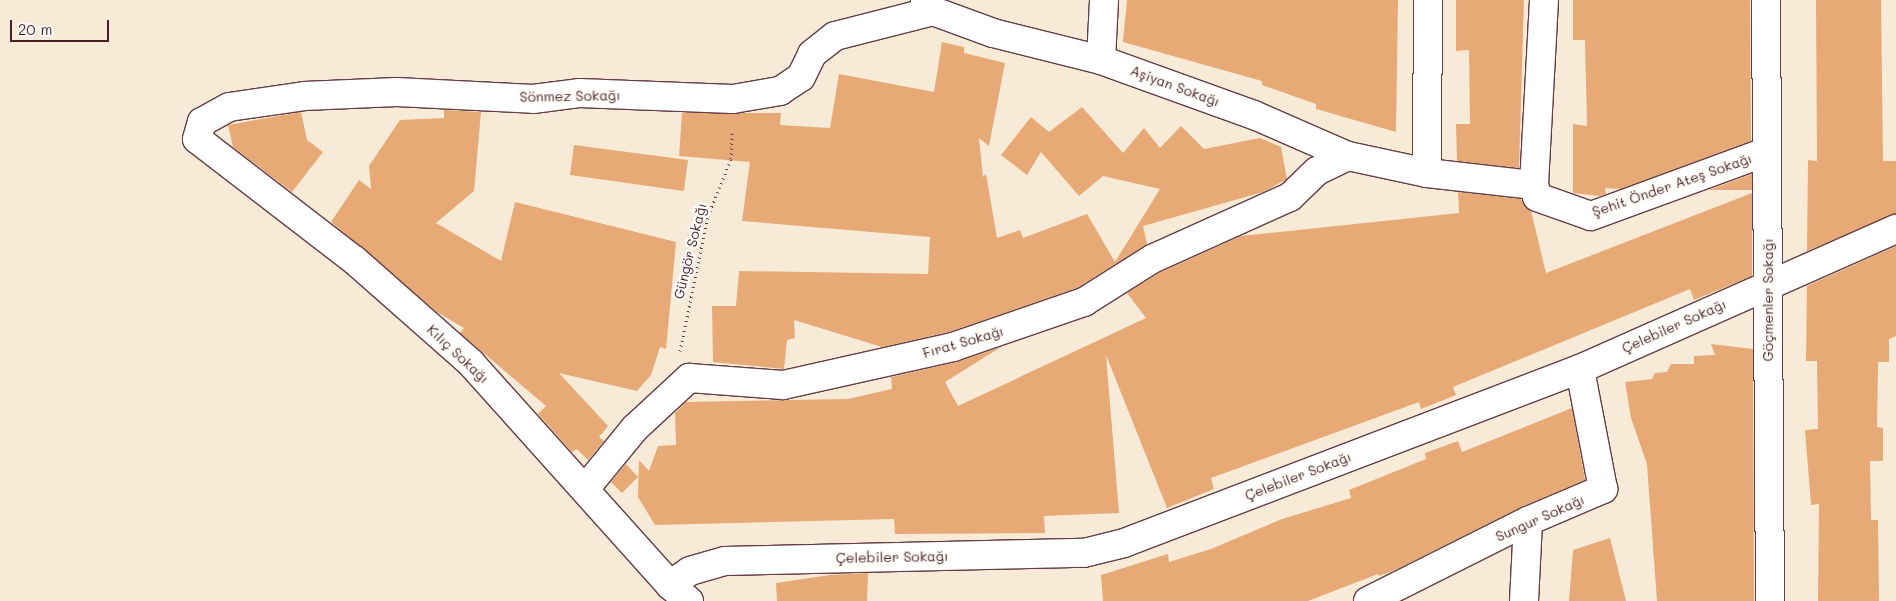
<!DOCTYPE html>
<meta charset="utf-8">
<style>
body{margin:0}
#map{position:relative;width:1896px;height:601px;overflow:hidden;background:#f7ebd8;font-family:Mali,sans-serif}
div>[style]{position:absolute}
.building>*{inset:0;background:#e7a975}
.path>*{height:3px;margin-top:-1.5px;transform-origin:0;background:repeating-linear-gradient(90deg,#643e45 0 1px,transparent 0 5px)}
.roads{filter:drop-shadow(1px 0 #643e45) drop-shadow(-1px 0 #643e45) drop-shadow(0 1px #643e45) drop-shadow(0 -1px #643e45)}
.minor>*{height:28px;margin:-14px;padding:0 14px;transform-origin:14px;border-radius:14px;background:#fff}
.tertiary>*{height:28px;margin:-14px;padding:0 14px;transform-origin:14px;border-radius:14px;background:#fff}
span{translate:-50% -50%;white-space:nowrap;text-align:center;line-height:1.15;-webkit-text-stroke:5px #fdfcf7;paint-order:stroke}
.street-label{font-size:14px;color:#4a1f2b}
.scale{position:absolute;left:10px;top:20px;width:99px;height:22px;box-sizing:border-box;border:2px solid #4a1f2b;border-top:0;padding-left:6px;font-size:15px;line-height:18px;white-space:nowrap;color:#4a1f2b;-webkit-text-stroke:4px #fdfcf7;paint-order:stroke}
</style>
<div id="map">
<div class="building">
<i style="clip-path:polygon(1127px 0,1398px 0,1396px 132px,1316px 109px,1316px 104px,1262px 85px,1262px 81px,1123px 42px)"></i>
<i style="clip-path:polygon(1456px 0,1524px 0,1519px 168px,1457px 161px,1456px 124px,1470px 124px,1469px 50px,1456px 51px)"></i>
<i style="clip-path:polygon(1573px 0,1750px 0,1751px 141px,1621px 189px,1605px 188px,1606px 194px,1599px 196px,1573px 193px,1573px 124px,1587px 126px,1585px 40px,1573px 40px)"></i>
<i style="clip-path:polygon(1816px 0,1881px 0,1883px 161px,1896px 161px,1896px 214px,1807px 251px,1808px 160px,1817px 161px)"></i>
<i style="clip-path:polygon(942px 42px,964px 47px,964px 53px,1005px 63px,989px 146px,979px 138px,983px 177px,986px 174px,997px 238px,1020px 230px,1023px 238px,1087px 214px,1115px 262px,1160px 189px,1103px 176px,1079px 196px,1041px 152px,1027px 175px,1001px 155px,1031px 117px,1049px 132px,1082px 107px,1123px 153px,1144px 128px,1160px 148px,1181px 126px,1204px 149px,1260px 138px,1281px 147px,1287px 179px,1263px 192px,1143px 226px,1147px 244px,1077px 288px,949px 332px,882px 347px,794px 320px,795px 338px,787px 340px,784px 369px,713px 362px,712px 306px,736px 306px,739px 271px,928px 274px,930px 237px,742px 221px,750px 162px,679px 156px,682px 113px,781px 113px,780px 125px,830px 128px,839px 74px,934px 92px)"></i>
<i style="clip-path:polygon(444px 110px,481px 112px,474px 191px,436px 223px,501px 261px,515px 202px,676px 242px,666px 349px,660px 347px,651px 375px,637px 391px,559px 373px,608px 426px,599px 437px,604px 441px,588px 460px,577px 449px,572px 452px,538px 414px,546px 406px,460px 333px,464px 328px,437px 312px,331px 222px,359px 180px,371px 189px,369px 166px,400px 120px,444px 118px)"></i>
<i style="clip-path:polygon(301px 112px,307px 140px,323px 152px,292px 192px,233px 147px,228px 125px)"></i>
<i style="clip-path:polygon(574px 145px,688px 160px,684px 191px,570px 175px)"></i>
<i style="clip-path:polygon(1752px 174px,1752px 190px,1709px 190px)"></i>
<i style="clip-path:polygon(1458px 192px,1521px 199px,1531px 211px,1546px 273px,1752px 193px,1752px 276px,1694px 300px,1690px 289px,1453px 387px,1456px 395px,1421px 409px,1419px 402px,1211px 478px,1214px 489px,1167px 508px,1106px 355px,1119px 513px,1044px 516px,1045px 533px,895px 534px,894px 519px,655px 525px,638px 497px,639px 460px,649px 471px,658px 446px,676px 445px,675px 413px,686px 402px,848px 399px,892px 389px,891px 377px,957px 362px,1001px 347px,945px 382px,958px 406px,1146px 318px,1127px 293px,1159px 273px,1241px 236px,1459px 213px)"></i>
<i style="clip-path:polygon(1896px 246px,1896px 336px,1889px 339px,1889px 362px,1878px 362px,1877px 427px,1883px 428px,1883px 461px,1870px 461px,1871px 520px,1878px 520px,1879px 601px,1818px 601px,1819px 504px,1811px 505px,1805px 430px,1818px 429px,1817px 361px,1806px 361px,1807px 286px)"></i>
<i style="clip-path:polygon(1711px 344px,1753px 349px,1754px 601px,1657px 601px,1647px 464px,1631px 418px,1625px 382px,1652px 379px,1655px 373px,1667px 372px,1671px 364px,1694px 364px,1694px 356px,1715px 355px)"></i>
<i style="clip-path:polygon(1572px 408px,1585px 480px,1521px 507px,1393px 571px,1379px 576px,1378px 574px,1308px 601px,1103px 601px,1101px 575px,1168px 554px,1169px 562px,1211px 549px,1282px 519px,1351px 498px,1349px 490px,1426px 459px,1425px 453px,1458px 441px,1462px 452px)"></i>
<i style="clip-path:polygon(626px 464px,638px 477px,622px 493px,611px 482px)"></i>
<i style="clip-path:polygon(1610px 538px,1626px 601px,1569px 601px,1573px 550px)"></i>
<i style="clip-path:polygon(868px 573px,867px 601px,777px 601px,776px 583px,830px 575px)"></i>
</div>
<div class="path">
<i style="left:680px;top:351px;width:138px;rotate:-78.3deg"></i>
<i style="left:708px;top:216px;width:61px;rotate:-68deg"></i>
<i style="left:731px;top:159px;width:29px;rotate:-88deg"></i>
</div>
<div class="roads">
<div class="minor">
<i style="left:925px;top:0;width:14px;rotate:54deg"></i>
<i style="left:933px;top:11px;width:64px;rotate:20.1deg"></i>
<i style="left:993px;top:33px;width:111px;rotate:14deg"></i>
<i style="left:1101px;top:60px;width:163px;rotate:19.8deg"></i>
<i style="left:1254px;top:115px;width:103px;rotate:23.6deg"></i>
<i style="left:1348px;top:156px;width:81px;rotate:12.1deg"></i>
<i style="left:1427px;top:173px;width:108px;rotate:6.4deg"></i>
<i style="left:1544px;top:0;width:185px;rotate:93.1deg"></i>
<i style="left:1534px;top:185px;width:12px;rotate:76deg"></i>
<i style="left:1537px;top:197px;width:57px;rotate:19.4deg"></i>
<i style="left:1591px;top:216px;width:186px;rotate:-20.1deg"></i>
<i style="left:1101px;top:60px;width:60px;rotate:-87.1deg"></i>
<i style="left:1427px;top:173px;width:173px;rotate:-89.7deg"></i>
<i style="left:585px;top:489px;width:79px;rotate:-50.7deg"></i>
<i style="left:635px;top:428px;width:74px;rotate:-42.8deg"></i>
<i style="left:689px;top:378px;width:94px;rotate:4.3deg"></i>
<i style="left:783px;top:385px;width:174px;rotate:-12.6deg"></i>
<i style="left:953px;top:347px;width:139px;rotate:-19deg"></i>
<i style="left:1084px;top:302px;width:80px;rotate:-32.3deg"></i>
<i style="left:1152px;top:259px;width:151px;rotate:-24.2deg"></i>
<i style="left:1290px;top:197px;width:37px;rotate:-44deg"></i>
<i style="left:1317px;top:171px;width:34px;rotate:-26deg"></i>
<i style="left:670px;top:585px;width:24px;rotate:-35deg"></i>
<i style="left:690px;top:571px;width:36px;rotate:-16deg"></i>
<i style="left:725px;top:561px;width:359px;rotate:-1.3deg"></i>
<i style="left:1084px;top:553px;width:41px;rotate:-14deg"></i>
<i style="left:1124px;top:543px;width:488px;rotate:-20.9deg"></i>
<i style="left:1580px;top:369px;width:346px;rotate:-23.9deg"></i>
<i style="left:689px;top:601px;width:25px;rotate:-140deg"></i>
<i style="left:670px;top:585px;width:298px;rotate:-131.9deg"></i>
<i style="left:471px;top:363px;width:156px;rotate:-138.6deg"></i>
<i style="left:354px;top:260px;width:198px;rotate:-142.4deg"></i>
<i style="left:197px;top:139px;width:18px;rotate:-74deg"></i>
<i style="left:202px;top:122px;width:31px;rotate:-29deg"></i>
<i style="left:229px;top:107px;width:76px;rotate:-8.3deg"></i>
<i style="left:304px;top:96px;width:93px;rotate:-2.5deg"></i>
<i style="left:397px;top:92px;width:136px;rotate:2.9deg"></i>
<i style="left:533px;top:99px;width:46px;rotate:-7.4deg"></i>
<i style="left:579px;top:93px;width:154px;rotate:2.2deg"></i>
<i style="left:733px;top:99px;width:48px;rotate:-9.7deg"></i>
<i style="left:780px;top:91px;width:25px;rotate:-34deg"></i>
<i style="left:801px;top:77px;width:25px;rotate:-64deg"></i>
<i style="left:812px;top:54px;width:29px;rotate:-38deg"></i>
<i style="left:835px;top:36px;width:101px;rotate:-14.3deg"></i>
<i style="left:1368px;top:601px;width:179px;rotate:-26.6deg"></i>
<i style="left:1528px;top:521px;width:82px;rotate:-23.1deg"></i>
<i style="left:1603px;top:489px;width:122px;rotate:-100.9deg"></i>
<i style="left:1524px;top:601px;width:80px;rotate:-87.1deg"></i>
</div>
<div class="tertiary">
<i style="left:1766px;top:0;width:601px;rotate:89.62deg"></i>
</div>
</div>
<div class="street-label">
<span style="left:1175px;top:86px;rotate:20deg">Aşiyan Sokağı</span>
<span style="left:570px;top:96px;rotate:-1deg">Sönmez Sokağı</span>
<span style="left:1672px;top:185px;rotate:-19deg">Şehit Önder Ateş Sokağı</span>
<span style="left:690px;top:251px;rotate:-76deg">Güngör Sokağı</span>
<span style="left:1768px;top:300px;rotate:-90deg">Göçmenler Sokağı</span>
<span style="left:1674px;top:326px;rotate:-24deg">Çelebiler Sokağı</span>
<span style="left:963px;top:342px;rotate:-16deg">Fırat Sokağı</span>
<span style="left:458px;top:354px;rotate:43deg">Kılıç Sokağı</span>
<span style="left:1298px;top:476px;rotate:-21deg">Çelebiler Sokağı</span>
<span style="left:1540px;top:518px;rotate:-24deg">Sungur Sokağı</span>
<span style="left:892px;top:557px;rotate:-1deg">Çelebiler Sokağı</span>
</div>
<div class="scale">20 m</div>
</div>
